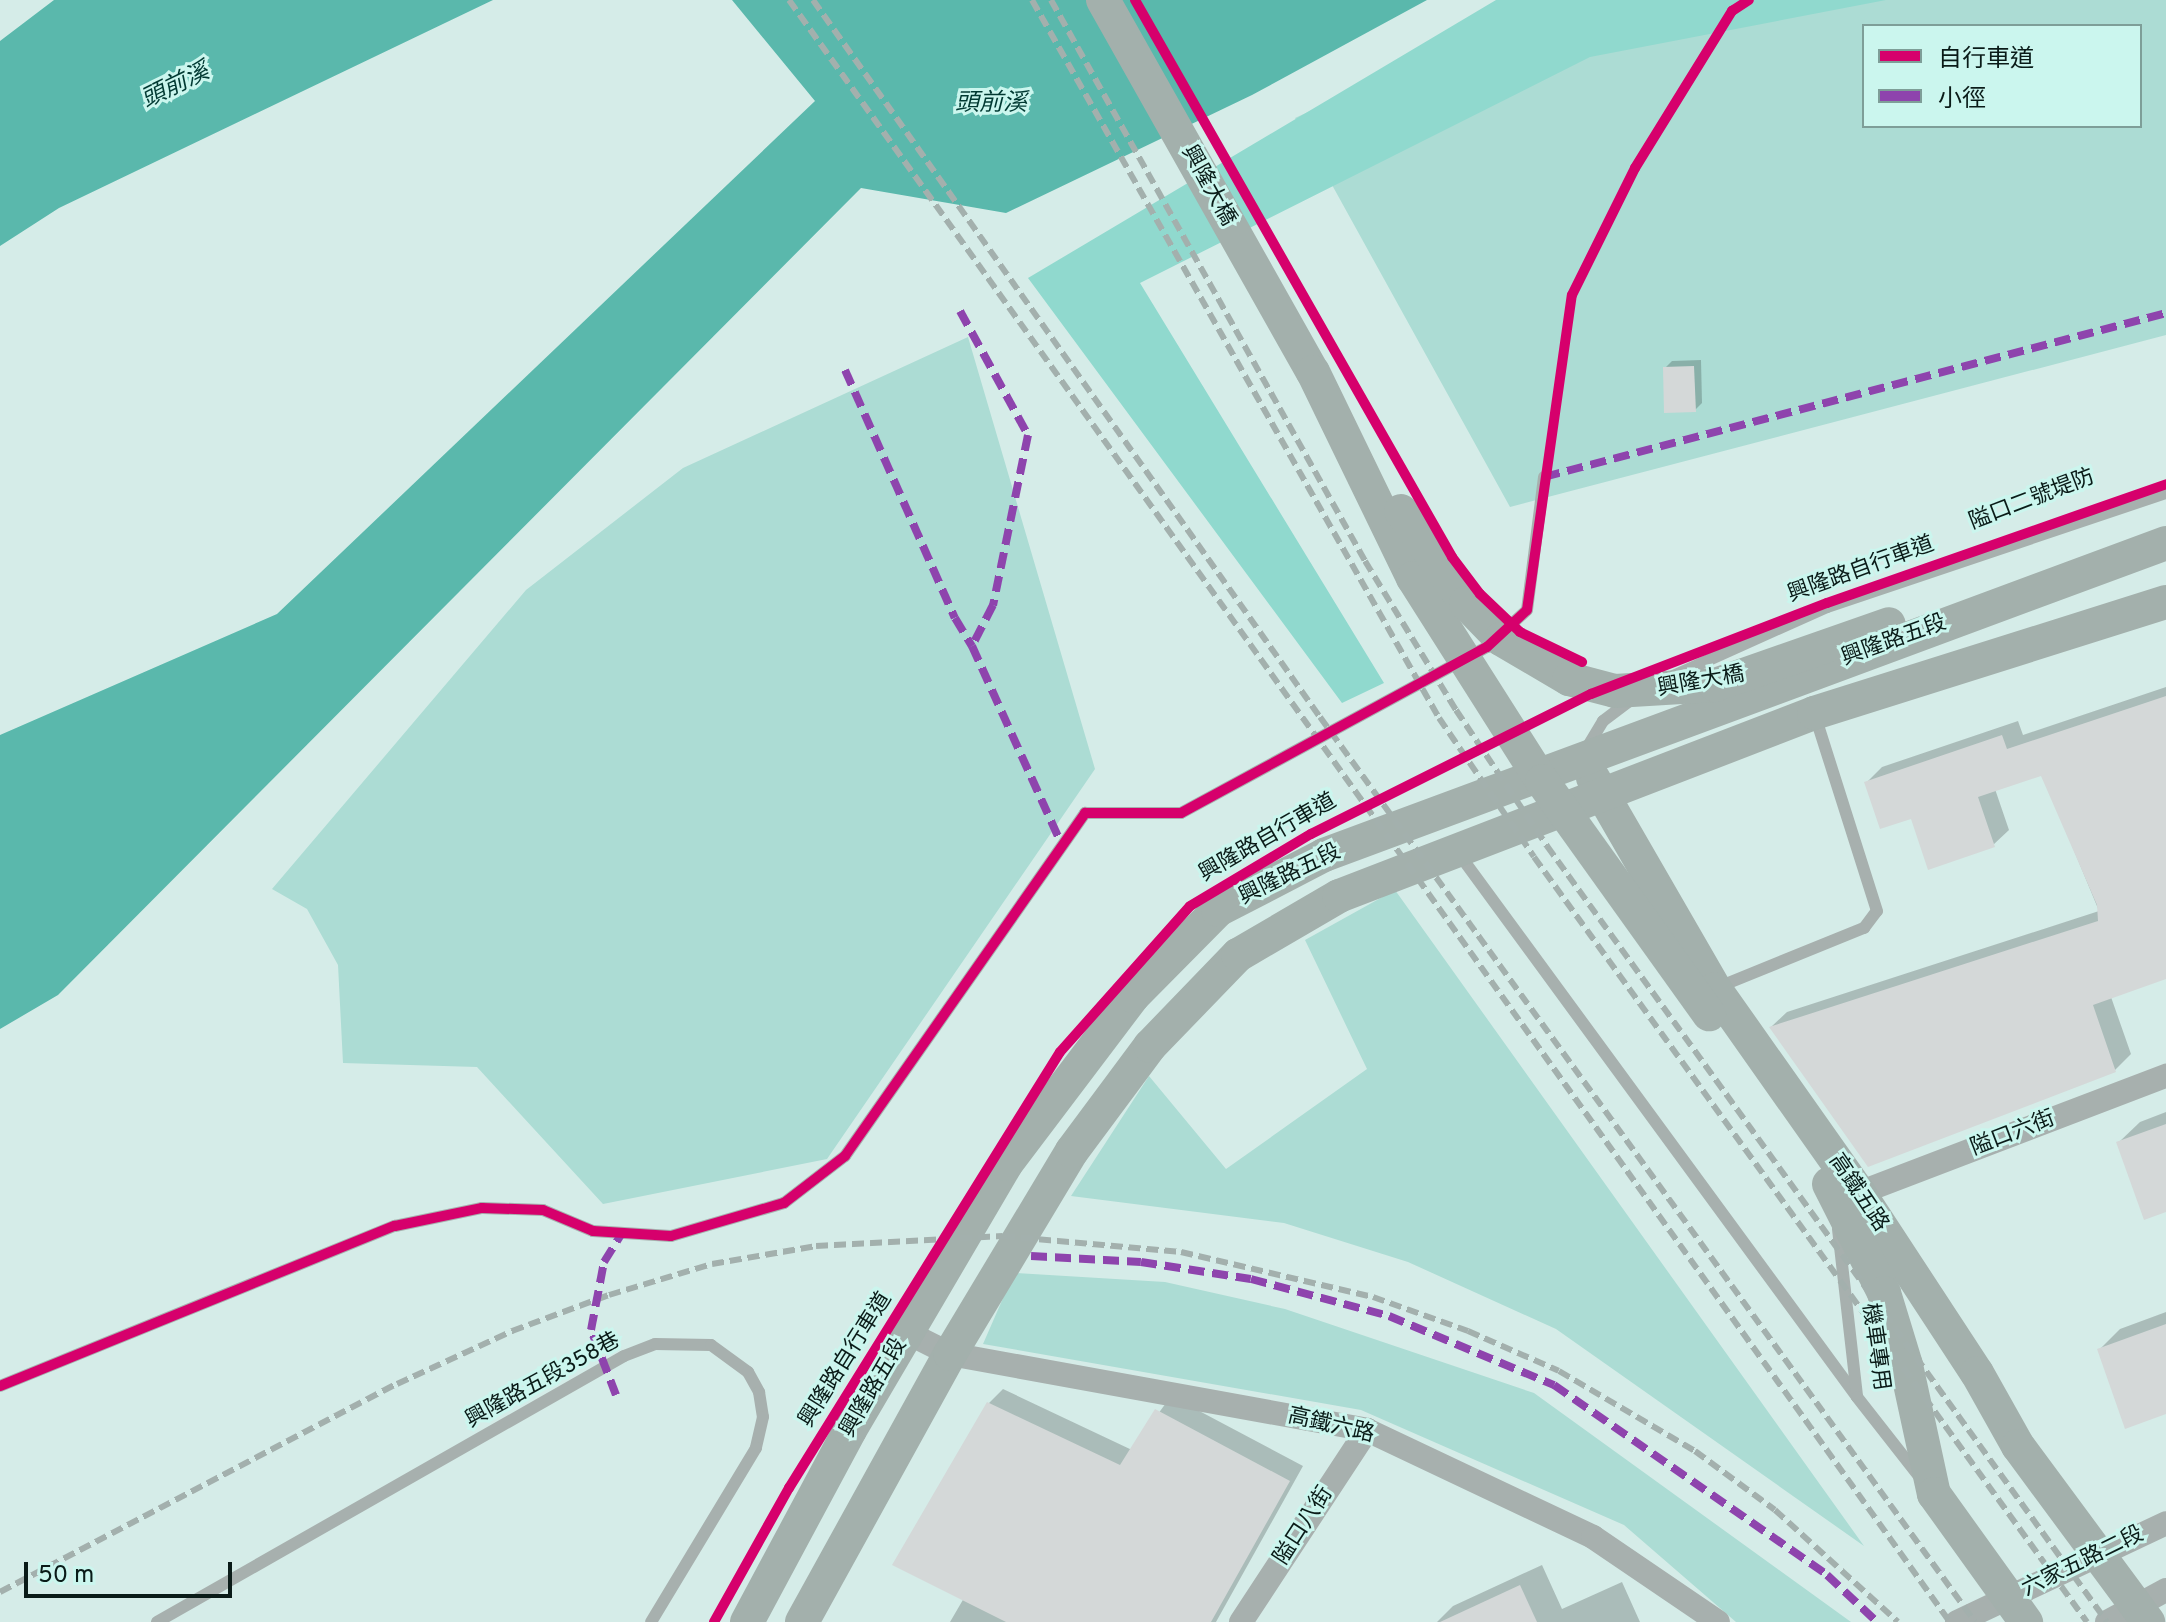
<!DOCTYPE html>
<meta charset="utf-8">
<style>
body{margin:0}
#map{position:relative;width:2166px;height:1622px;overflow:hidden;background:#d5ece8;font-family:Overpass,"Noto Sans TC",sans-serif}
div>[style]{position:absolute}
.green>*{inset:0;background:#acdcd4}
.forest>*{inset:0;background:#90d9ce}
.water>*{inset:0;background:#5ab8ac}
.shadow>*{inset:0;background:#0003}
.building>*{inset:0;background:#d4d8d8}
.lane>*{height:12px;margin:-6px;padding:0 6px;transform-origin:6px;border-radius:6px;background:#a7b0ae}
.street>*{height:24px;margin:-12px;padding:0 12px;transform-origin:12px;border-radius:12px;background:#a7b0ae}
.secondary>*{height:34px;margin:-17px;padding:0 17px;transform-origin:17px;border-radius:17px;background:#a3b0ac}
.rail>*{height:6px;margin-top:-3px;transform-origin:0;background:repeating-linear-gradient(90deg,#a3b0ad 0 12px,transparent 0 18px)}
.secondary-bridge>*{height:34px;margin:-17px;padding:0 17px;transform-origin:17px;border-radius:17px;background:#a3b0ac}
.quiet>*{height:8px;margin-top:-4px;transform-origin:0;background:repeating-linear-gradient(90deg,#8e44ad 0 16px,transparent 0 24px)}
.cycleway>*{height:10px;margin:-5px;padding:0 5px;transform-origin:5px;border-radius:5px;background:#d6006c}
span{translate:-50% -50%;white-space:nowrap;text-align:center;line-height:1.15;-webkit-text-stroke:6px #cbf6ee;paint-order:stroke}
.street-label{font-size:22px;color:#0a1b18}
.water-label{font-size:24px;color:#013932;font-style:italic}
.legend{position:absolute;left:1862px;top:24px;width:280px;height:104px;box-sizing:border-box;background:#cbf6ee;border:2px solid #7e9e98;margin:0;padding:10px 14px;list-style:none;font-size:24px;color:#0a1b18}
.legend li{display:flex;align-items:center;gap:16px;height:40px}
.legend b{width:40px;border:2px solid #7e9e98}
.scale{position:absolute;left:24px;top:1562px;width:208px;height:36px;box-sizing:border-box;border:4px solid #0a1b18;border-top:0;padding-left:10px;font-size:24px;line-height:28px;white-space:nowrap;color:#0a1b18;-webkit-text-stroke:6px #cbf6ee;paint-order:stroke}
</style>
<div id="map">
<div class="green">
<i style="clip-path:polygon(evenodd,1552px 0,2166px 0,2166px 335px,1510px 507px,1295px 118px,1552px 0,1864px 26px,2140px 26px,2140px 126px,1864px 126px,1864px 26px)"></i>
<i style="clip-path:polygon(968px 337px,1095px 769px,827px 1159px,603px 1204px,477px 1067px,343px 1063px,338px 965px,307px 909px,272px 889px,526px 590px,683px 468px)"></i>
<i style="clip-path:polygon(1395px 890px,1864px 1546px,1556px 1329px,1408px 1262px,1284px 1223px,1071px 1196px,1149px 1076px,1226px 1169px,1367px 1069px,1305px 940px)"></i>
<i style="clip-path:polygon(1014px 1273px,1165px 1282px,1285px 1309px,1534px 1393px,1851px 1622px,1736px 1622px,1624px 1525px,1361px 1410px,983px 1344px)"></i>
</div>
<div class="forest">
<i style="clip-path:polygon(1496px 0,1886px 0,1590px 57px,1140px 283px,1384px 683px,1342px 703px,1028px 278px)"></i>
</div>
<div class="water">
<i style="clip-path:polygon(54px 0,493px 0,59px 208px,0 246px,0 41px)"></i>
<i style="clip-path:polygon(732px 0,1427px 0,1252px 95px,1006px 213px,861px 188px,58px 995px,0 1029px,0 735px,277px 614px,815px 101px)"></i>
</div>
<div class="shadow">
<i style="clip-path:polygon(1701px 360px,1702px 403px,1695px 410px,1665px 368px,1672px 361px)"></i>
<i style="clip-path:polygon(2166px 687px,2166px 976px,2111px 997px,2131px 1054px,2115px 1070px,1771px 1027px,1787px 1012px,2099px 911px,2042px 773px,1995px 789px,2009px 830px,1993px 845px,1912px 817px,1867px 782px,1882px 767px,2018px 721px,2023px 735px)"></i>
<i style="clip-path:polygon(2166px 1112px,2166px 1209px,2118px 1143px,2140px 1122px)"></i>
<i style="clip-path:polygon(2166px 1312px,2166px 1412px,2099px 1350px,2120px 1329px)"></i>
<i style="clip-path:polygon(1003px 1389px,1132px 1450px,1171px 1396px,1303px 1466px,1216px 1622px,950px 1622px,964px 1598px,989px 1403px)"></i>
<i style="clip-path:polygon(1542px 1565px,1562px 1609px,1622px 1582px,1640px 1622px,1437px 1622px,1453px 1606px)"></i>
</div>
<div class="building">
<i style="clip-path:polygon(1694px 366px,1696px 412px,1664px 413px,1663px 367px)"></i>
<i style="clip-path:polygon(2166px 696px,2166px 979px,2093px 1005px,2116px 1072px,1868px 1167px,1769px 1027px,2098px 921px,2097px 905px,2041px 776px,1978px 797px,1995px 847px,1928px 870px,1911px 819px,1880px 829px,1864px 782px,2002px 735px,2007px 749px)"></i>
<i style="clip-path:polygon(2166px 1124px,2166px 1212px,2144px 1220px,2116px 1142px)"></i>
<i style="clip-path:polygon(2166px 1324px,2166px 1414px,2125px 1429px,2097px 1349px)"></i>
<i style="clip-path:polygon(987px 1402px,1120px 1465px,1155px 1409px,1290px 1481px,1211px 1622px,1006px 1622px,892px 1565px)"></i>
<i style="clip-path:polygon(1520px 1585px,1537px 1622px,1440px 1622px)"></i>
</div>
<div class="lane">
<i style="left:1671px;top:677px;width:171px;rotate:-24.2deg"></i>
<i style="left:1827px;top:607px;width:358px;rotate:-18.6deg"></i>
<i style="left:1585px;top:751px;width:35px;rotate:-59deg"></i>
<i style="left:1603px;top:721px;width:39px;rotate:-37deg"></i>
<i style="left:1459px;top:854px;width:673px;rotate:53.76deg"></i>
<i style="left:1716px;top:988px;width:160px;rotate:-22.1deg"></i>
<i style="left:1864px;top:928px;width:21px;rotate:-53deg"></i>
<i style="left:1877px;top:911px;width:205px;rotate:-107.6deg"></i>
<i style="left:1838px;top:1229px;width:169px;rotate:83.5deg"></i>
<i style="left:1857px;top:1397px;width:100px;rotate:51.9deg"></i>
<i style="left:0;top:1386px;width:426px;rotate:-22.1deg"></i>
<i style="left:395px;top:1226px;width:89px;rotate:-11.7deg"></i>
<i style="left:482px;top:1208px;width:61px;rotate:1.9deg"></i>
<i style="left:543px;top:1210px;width:54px;rotate:22.8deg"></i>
<i style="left:593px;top:1231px;width:78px;rotate:3.7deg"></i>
<i style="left:671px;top:1236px;width:118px;rotate:-16.3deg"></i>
<i style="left:784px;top:1203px;width:77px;rotate:-37.6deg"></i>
<i style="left:845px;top:1156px;width:419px;rotate:-55deg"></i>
<i style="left:1085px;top:813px;width:96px"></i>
<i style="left:1181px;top:813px;width:348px;rotate:-28.5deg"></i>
<i style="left:1487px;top:647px;width:54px;rotate:-42.8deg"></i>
<i style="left:1527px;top:610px;width:134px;rotate:-82.7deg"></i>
<i style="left:157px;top:1622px;width:537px;rotate:-29.67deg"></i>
<i style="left:624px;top:1356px;width:33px;rotate:-21deg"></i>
<i style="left:655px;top:1344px;width:56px;rotate:1deg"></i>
<i style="left:711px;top:1345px;width:46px;rotate:36.1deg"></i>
<i style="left:748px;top:1372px;width:23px;rotate:61deg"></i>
<i style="left:759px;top:1392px;width:25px;rotate:81deg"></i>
<i style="left:763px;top:1417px;width:32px;rotate:103deg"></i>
<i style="left:756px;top:1448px;width:203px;rotate:121.1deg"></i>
</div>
<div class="street">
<i style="left:1859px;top:1193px;width:329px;rotate:-20.9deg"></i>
<i style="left:906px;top:1332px;width:49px;rotate:26.6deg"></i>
<i style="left:950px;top:1354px;width:424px;rotate:10.3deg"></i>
<i style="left:1367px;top:1430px;width:250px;rotate:25.3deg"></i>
<i style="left:1593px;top:1537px;width:151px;rotate:34.2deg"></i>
<i style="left:1241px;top:1622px;width:230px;rotate:-56.7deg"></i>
<i style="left:1957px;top:1622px;width:231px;rotate:-25.3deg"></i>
<i style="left:2107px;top:1622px;width:67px;rotate:-28.5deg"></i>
</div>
<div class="secondary">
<i style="left:1103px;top:0;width:427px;rotate:60.6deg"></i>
<i style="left:1593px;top:778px;width:244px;rotate:60deg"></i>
<i style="left:1715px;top:989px;width:250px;rotate:54.8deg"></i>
<i style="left:1859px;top:1193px;width:215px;rotate:56.8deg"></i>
<i style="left:1977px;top:1373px;width:84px;rotate:60.7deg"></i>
<i style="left:2018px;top:1446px;width:219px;rotate:53.5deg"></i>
<i style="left:1829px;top:1184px;width:122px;rotate:63.2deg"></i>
<i style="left:1884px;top:1293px;width:75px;rotate:73deg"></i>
<i style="left:1906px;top:1365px;width:132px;rotate:77.8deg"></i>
<i style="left:1934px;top:1494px;width:158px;rotate:54.3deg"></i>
<i style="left:747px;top:1622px;width:218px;rotate:-61.8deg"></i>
<i style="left:850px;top:1430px;width:308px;rotate:-59.6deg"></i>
<i style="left:1006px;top:1164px;width:211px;rotate:-52.9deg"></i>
<i style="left:1133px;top:996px;width:121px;rotate:-45.3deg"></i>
<i style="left:1218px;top:910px;width:119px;rotate:-27.4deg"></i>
<i style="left:1324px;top:855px;width:898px;rotate:-20.33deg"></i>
<i style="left:802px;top:1622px;width:306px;rotate:-61.1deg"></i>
<i style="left:950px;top:1354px;width:237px;rotate:-59deg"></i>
<i style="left:1072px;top:1151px;width:131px;rotate:-53.4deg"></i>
<i style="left:1150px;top:1046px;width:127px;rotate:-46deg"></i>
<i style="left:1238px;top:955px;width:117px;rotate:-30.3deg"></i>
<i style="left:1339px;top:896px;width:509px;rotate:-21.07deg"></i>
<i style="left:1814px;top:713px;width:369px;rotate:-17.5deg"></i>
</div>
<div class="rail">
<i style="left:789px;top:0;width:1995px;rotate:54.41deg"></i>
<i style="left:813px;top:0;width:878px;rotate:54.74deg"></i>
<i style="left:1320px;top:717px;width:1117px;rotate:54.1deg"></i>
<i style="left:1032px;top:0;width:825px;rotate:60.45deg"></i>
<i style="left:1439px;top:718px;width:168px;rotate:55.6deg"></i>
<i style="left:1534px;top:857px;width:944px;rotate:54.14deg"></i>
<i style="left:1051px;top:0;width:643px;rotate:60.76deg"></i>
<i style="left:1365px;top:561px;width:175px;rotate:58.6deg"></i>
<i style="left:1456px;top:710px;width:164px;rotate:56.2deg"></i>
<i style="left:1547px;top:846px;width:957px;rotate:54.18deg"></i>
<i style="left:0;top:1592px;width:448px;rotate:-27.7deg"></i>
<i style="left:397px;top:1384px;width:127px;rotate:-24.7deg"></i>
<i style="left:512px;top:1331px;width:103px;rotate:-20.4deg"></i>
<i style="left:609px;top:1295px;width:108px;rotate:-16.8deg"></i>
<i style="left:712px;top:1264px;width:106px;rotate:-9.8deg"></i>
<i style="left:816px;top:1246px;width:187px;rotate:-3.1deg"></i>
<i style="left:1003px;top:1236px;width:179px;rotate:5.1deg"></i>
<i style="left:1181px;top:1252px;width:197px;rotate:13.2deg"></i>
<i style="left:1373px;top:1297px;width:101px;rotate:19.7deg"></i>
<i style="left:1468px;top:1331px;width:99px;rotate:23.7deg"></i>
<i style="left:1559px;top:1371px;width:158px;rotate:30.5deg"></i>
<i style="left:1695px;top:1451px;width:99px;rotate:36.4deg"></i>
<i style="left:1775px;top:1510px;width:166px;rotate:42.3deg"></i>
</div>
<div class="secondary-bridge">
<i style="left:1313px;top:372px;width:229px;rotate:64.1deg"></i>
<i style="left:1413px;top:578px;width:241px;rotate:57.6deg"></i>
<i style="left:1542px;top:781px;width:287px;rotate:54.4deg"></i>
<i style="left:1401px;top:511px;width:113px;rotate:54.8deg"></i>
<i style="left:1466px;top:603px;width:50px;rotate:45.8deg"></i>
<i style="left:1501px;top:639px;width:79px;rotate:30.5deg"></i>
<i style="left:1569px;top:679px;width:48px;rotate:14.6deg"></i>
<i style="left:1615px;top:691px;width:100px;rotate:-3.4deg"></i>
<i style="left:1715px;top:685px;width:184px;rotate:-19.3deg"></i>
</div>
<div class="quiet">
<i style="left:960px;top:311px;width:141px;rotate:61.3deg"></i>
<i style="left:1028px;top:435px;width:174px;rotate:101.6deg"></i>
<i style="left:993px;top:605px;width:46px;rotate:117.1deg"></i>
<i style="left:972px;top:646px;width:218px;rotate:65.7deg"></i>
<i style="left:845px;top:370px;width:271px;rotate:66.1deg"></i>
<i style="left:955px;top:618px;width:33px;rotate:59deg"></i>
<i style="left:1544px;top:477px;width:643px;rotate:-14.77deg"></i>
<i style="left:1031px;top:1256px;width:110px;rotate:3.1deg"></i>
<i style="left:1141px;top:1262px;width:111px;rotate:8.8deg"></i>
<i style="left:1251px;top:1279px;width:143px;rotate:15deg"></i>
<i style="left:1389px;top:1316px;width:179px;rotate:22.7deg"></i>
<i style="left:1554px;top:1385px;width:333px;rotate:34.8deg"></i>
<i style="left:1827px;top:1575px;width:69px;rotate:43.2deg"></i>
<i style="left:616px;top:1395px;width:70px;rotate:-111deg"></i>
<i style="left:591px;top:1330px;width:69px;rotate:-79.2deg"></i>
<i style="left:604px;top:1262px;width:36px;rotate:-58deg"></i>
</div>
<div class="cycleway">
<i style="left:1135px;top:0;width:641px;rotate:60.35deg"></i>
<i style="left:1452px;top:557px;width:46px;rotate:52.9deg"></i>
<i style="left:1480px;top:594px;width:55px;rotate:43.5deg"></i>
<i style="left:1520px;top:632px;width:69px;rotate:25.8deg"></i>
<i style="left:0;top:1386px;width:426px;rotate:-22.1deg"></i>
<i style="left:395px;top:1226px;width:89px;rotate:-11.7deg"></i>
<i style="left:482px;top:1208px;width:61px;rotate:1.9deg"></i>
<i style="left:543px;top:1210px;width:54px;rotate:22.8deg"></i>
<i style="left:593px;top:1231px;width:78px;rotate:3.7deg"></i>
<i style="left:671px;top:1236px;width:118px;rotate:-16.3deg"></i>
<i style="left:784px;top:1203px;width:77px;rotate:-37.6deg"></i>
<i style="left:845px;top:1156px;width:419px;rotate:-55deg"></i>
<i style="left:1085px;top:813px;width:96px"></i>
<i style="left:1181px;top:813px;width:348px;rotate:-28.5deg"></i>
<i style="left:1487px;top:647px;width:54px;rotate:-42.8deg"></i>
<i style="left:1527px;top:610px;width:318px;rotate:-81.9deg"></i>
<i style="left:1572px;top:295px;width:142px;rotate:-63.6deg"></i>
<i style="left:1635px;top:168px;width:185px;rotate:-58.3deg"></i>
<i style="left:1732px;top:11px;width:20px;rotate:-33deg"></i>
<i style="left:714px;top:1622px;width:154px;rotate:-60.8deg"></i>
<i style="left:789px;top:1488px;width:513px;rotate:-58.14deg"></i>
<i style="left:1060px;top:1052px;width:195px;rotate:-48.3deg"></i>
<i style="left:1190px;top:906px;width:141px;rotate:-30.8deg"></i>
<i style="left:1311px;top:834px;width:313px;rotate:-26.6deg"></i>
<i style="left:1591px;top:694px;width:253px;rotate:-21.1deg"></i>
<i style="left:1827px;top:603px;width:359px;rotate:-19.3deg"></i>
</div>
<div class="street-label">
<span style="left:1208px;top:186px;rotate:61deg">興隆大橋</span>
<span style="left:2032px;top:500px;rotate:-21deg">隘口二號堤防</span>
<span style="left:1861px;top:570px;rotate:-20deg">興隆路自行車道</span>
<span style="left:1894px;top:641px;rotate:-20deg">興隆路五段</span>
<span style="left:1701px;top:682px;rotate:-10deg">興隆大橋</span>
<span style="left:1268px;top:838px;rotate:-30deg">興隆路自行車道</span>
<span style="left:1290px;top:875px;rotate:-26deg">興隆路五段</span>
<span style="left:2013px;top:1134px;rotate:-21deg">隘口六街</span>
<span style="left:1858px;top:1193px;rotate:56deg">高鐵五路</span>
<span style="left:1875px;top:1347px;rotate:82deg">機車專用</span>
<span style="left:846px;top:1360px;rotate:-58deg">興隆路自行車道</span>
<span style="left:543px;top:1381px;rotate:-29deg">興隆路五段358巷</span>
<span style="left:874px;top:1388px;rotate:-60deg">興隆路五段</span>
<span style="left:1331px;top:1426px;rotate:13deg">高鐵六路</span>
<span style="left:1304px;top:1526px;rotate:-57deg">隘口八街</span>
<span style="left:2083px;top:1562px;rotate:-26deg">六家五路二段</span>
</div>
<div class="water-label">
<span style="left:176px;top:87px;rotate:-26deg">頭前溪</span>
<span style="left:991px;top:105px">頭前溪</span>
</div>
<ul class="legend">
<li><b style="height:10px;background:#d6006c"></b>自行車道</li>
<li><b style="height:10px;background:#8e44ad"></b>小徑</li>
</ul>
<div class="scale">50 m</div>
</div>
